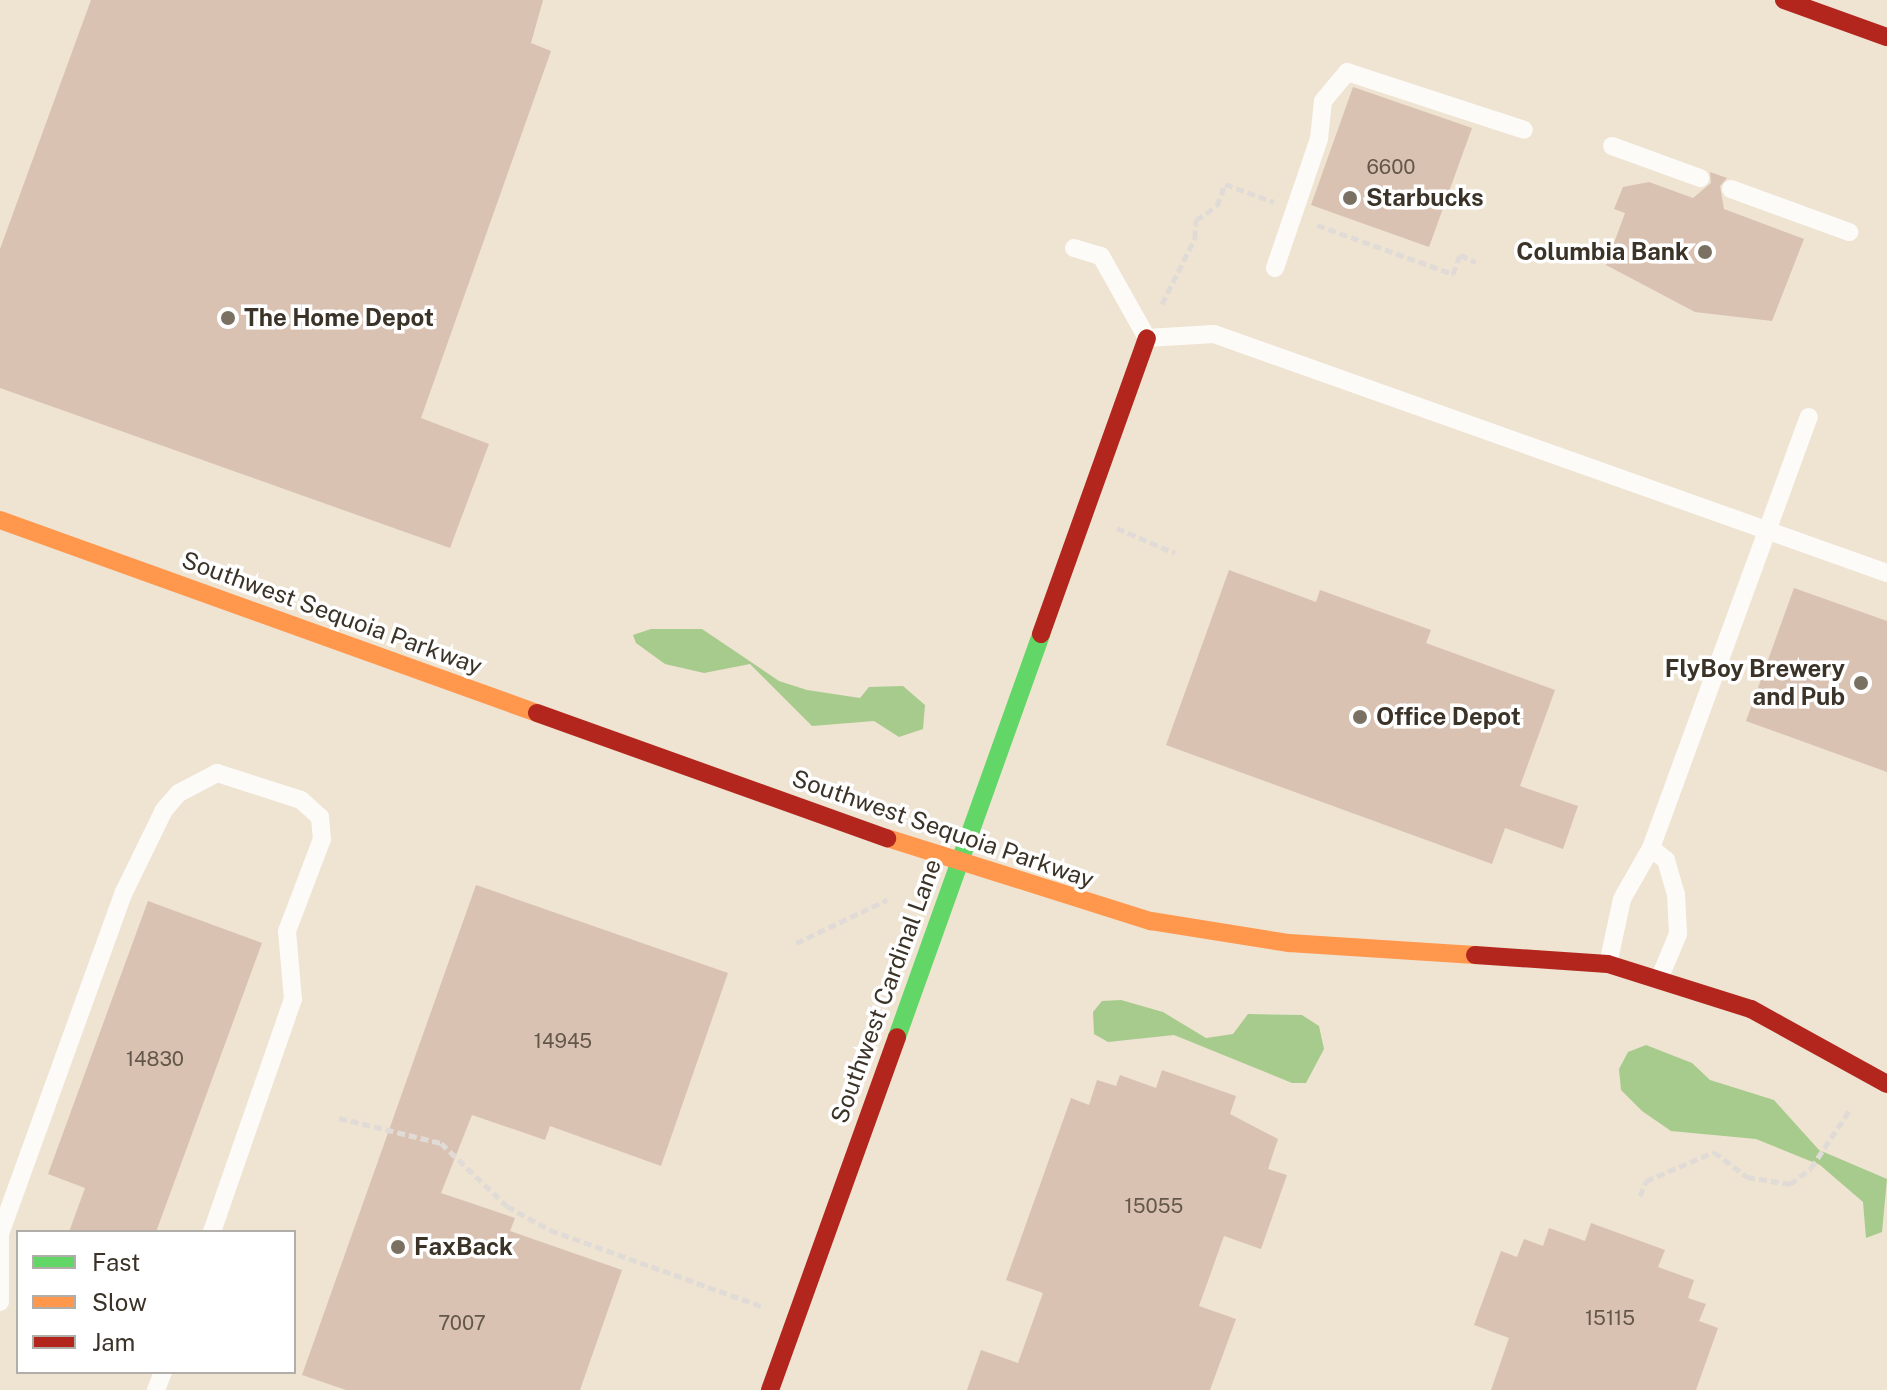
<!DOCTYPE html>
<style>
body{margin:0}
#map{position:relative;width:1887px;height:1390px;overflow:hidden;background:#efe3d2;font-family:"Public Sans",sans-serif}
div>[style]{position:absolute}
.water>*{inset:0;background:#a7cb8d}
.building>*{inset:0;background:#dac2b2}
.path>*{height:5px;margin-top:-2.5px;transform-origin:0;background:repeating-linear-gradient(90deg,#e0dbd6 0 8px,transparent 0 12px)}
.lane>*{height:18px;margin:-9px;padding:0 9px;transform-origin:9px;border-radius:9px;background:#fdfbf8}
.fast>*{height:18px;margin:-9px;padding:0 9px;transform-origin:9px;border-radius:9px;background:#63d668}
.slow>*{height:18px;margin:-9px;padding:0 9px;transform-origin:9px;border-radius:9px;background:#ff974d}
.jam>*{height:18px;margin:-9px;padding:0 9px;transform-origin:9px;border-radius:9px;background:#b3261e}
.dots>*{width:22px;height:22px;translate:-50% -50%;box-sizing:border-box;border:4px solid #fff;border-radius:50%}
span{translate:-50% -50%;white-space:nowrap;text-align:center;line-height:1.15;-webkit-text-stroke:7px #fff;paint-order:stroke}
.number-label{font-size:20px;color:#63574a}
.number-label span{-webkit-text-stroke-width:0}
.poi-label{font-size:24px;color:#3b3327;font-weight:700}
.left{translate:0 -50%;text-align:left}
.right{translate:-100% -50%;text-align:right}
.street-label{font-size:24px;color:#3b3327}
.legend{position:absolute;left:16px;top:1230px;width:280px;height:144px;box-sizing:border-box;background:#fff;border:2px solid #b1ada9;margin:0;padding:10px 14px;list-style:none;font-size:24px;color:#3b3327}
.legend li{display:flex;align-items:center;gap:16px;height:40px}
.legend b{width:40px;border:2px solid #b1ada9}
</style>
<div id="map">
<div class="water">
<i style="clip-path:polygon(651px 629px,702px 629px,779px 681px,807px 690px,860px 698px,869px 687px,903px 686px,925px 705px,923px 729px,899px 737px,874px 721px,812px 726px,750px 664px,704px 673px,665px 664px,636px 643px,633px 635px)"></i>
<i style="clip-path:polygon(1121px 1000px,1163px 1012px,1206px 1038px,1233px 1034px,1248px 1014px,1302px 1015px,1319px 1026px,1324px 1049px,1306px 1083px,1292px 1083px,1174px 1035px,1108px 1042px,1094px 1034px,1093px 1012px,1102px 1001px)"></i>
<i style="clip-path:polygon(1646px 1045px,1692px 1063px,1710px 1080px,1774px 1100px,1819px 1150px,1887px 1179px,1882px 1232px,1866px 1238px,1863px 1202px,1820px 1165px,1756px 1139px,1671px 1131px,1642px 1111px,1621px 1090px,1619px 1069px,1628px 1052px)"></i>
</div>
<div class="building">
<i style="clip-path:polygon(91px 0,543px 0,531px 43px,551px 51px,421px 418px,489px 444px,450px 548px,0 388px,0 249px)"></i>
<i style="clip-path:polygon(1353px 87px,1472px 128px,1429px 247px,1311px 205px)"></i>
<i style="clip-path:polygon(1710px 172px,1727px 178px,1720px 186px,1724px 209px,1804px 239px,1772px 321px,1695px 312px,1606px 265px,1625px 213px,1614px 209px,1623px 187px,1649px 182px,1693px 198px,1711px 183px)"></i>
<i style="clip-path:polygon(1229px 570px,1316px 602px,1320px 590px,1431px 630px,1426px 643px,1555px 690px,1520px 786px,1578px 806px,1563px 849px,1505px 828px,1492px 864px,1166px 745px)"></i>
<i style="clip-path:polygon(1794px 588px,1887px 621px,1887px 772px,1746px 721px)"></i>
<i style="clip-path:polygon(476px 885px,728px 973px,661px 1166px,550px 1126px,545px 1140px,472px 1115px,441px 1193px,515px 1218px,510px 1231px,622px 1270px,580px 1390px,346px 1390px,302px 1375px)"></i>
<i style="clip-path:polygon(148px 901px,262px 943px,156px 1232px,69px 1232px,85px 1188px,48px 1174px)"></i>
<i style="clip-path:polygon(1162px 1070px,1236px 1096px,1230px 1114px,1278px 1139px,1268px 1169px,1287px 1175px,1261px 1249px,1224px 1236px,1199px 1306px,1236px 1319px,1210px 1390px,967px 1390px,981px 1350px,1018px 1363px,1043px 1293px,1006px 1280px,1071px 1098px,1089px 1105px,1097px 1080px,1116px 1086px,1120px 1075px,1156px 1088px)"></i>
<i style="clip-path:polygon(1591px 1223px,1665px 1250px,1658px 1267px,1694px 1280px,1688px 1298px,1706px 1304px,1699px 1321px,1718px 1328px,1696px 1390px,1491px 1390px,1509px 1338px,1474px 1325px,1501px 1251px,1517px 1257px,1524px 1239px,1543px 1246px,1549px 1228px,1585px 1241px)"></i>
</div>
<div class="path">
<i style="left:1317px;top:225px;width:145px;rotate:19.8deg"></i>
<i style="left:1453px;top:274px;width:20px;rotate:-70deg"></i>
<i style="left:1460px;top:255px;width:17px;rotate:24deg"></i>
<i style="left:1162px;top:304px;width:74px;rotate:-63.4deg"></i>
<i style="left:1195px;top:238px;width:18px;rotate:-87deg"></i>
<i style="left:1196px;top:220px;width:25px;rotate:-34deg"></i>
<i style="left:1217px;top:206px;width:23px;rotate:-70deg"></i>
<i style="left:1225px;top:184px;width:52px;rotate:20.2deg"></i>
<i style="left:1117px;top:528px;width:63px;rotate:23.3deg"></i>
<i style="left:796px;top:943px;width:101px;rotate:-25.3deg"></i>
<i style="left:339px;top:1118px;width:105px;rotate:13.8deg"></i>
<i style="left:441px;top:1143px;width:91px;rotate:43.7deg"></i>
<i style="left:507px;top:1206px;width:49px;rotate:29.2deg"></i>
<i style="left:550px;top:1230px;width:224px;rotate:19.8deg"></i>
<i style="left:1640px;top:1196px;width:16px;rotate:-68deg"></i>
<i style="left:1646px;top:1181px;width:74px;rotate:-23.1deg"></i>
<i style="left:1714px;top:1152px;width:41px;rotate:37.1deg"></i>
<i style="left:1747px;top:1177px;width:44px;rotate:9.2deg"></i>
<i style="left:1790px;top:1184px;width:26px;rotate:-37deg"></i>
<i style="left:1811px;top:1168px;width:72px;rotate:-56.3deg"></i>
</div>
<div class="lane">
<i style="left:1612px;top:146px;width:94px;rotate:20deg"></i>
<i style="left:1731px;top:189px;width:126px;rotate:20deg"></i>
<i style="left:1074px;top:248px;width:28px;rotate:17deg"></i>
<i style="left:1101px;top:256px;width:94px;rotate:60.7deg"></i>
<i style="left:1147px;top:338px;width:67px;rotate:-3.4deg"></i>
<i style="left:1214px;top:334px;width:714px;rotate:19.55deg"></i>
<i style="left:1275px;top:268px;width:136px;rotate:-71.2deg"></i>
<i style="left:1319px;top:139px;width:38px;rotate:-84deg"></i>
<i style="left:1323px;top:101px;width:38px;rotate:-50deg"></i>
<i style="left:1347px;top:72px;width:186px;rotate:18.1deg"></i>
<i style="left:1651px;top:848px;width:19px;rotate:39deg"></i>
<i style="left:1666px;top:860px;width:35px;rotate:74deg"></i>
<i style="left:1676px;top:894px;width:40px;rotate:87.1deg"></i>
<i style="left:1678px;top:934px;width:47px;rotate:112.7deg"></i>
<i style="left:1608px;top:964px;width:66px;rotate:-77.8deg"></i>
<i style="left:1622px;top:899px;width:59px;rotate:-60.4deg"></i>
<i style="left:1651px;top:848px;width:459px;rotate:-69.9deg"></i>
<i style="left:0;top:1302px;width:68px;rotate:-90deg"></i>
<i style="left:0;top:1234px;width:364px;rotate:-70.1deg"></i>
<i style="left:124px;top:892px;width:91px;rotate:-64deg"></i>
<i style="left:164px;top:810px;width:23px;rotate:-49deg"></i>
<i style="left:179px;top:793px;width:43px;rotate:-27.8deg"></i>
<i style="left:217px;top:773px;width:88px;rotate:17.8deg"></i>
<i style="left:301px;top:800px;width:25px;rotate:42deg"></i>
<i style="left:320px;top:817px;width:22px;rotate:85deg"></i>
<i style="left:322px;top:839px;width:98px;rotate:110.8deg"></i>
<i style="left:287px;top:931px;width:68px;rotate:85deg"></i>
<i style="left:293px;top:999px;width:247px;rotate:109.2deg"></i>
<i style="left:156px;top:1390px;width:19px;rotate:-69deg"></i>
</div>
<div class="fast">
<i style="left:897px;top:1037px;width:428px;rotate:-70.3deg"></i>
</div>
<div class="slow">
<i style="left:0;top:520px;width:571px;rotate:19.77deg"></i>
<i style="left:887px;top:838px;width:277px;rotate:17.5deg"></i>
<i style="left:1151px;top:921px;width:140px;rotate:9.1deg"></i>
<i style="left:1289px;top:943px;width:186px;rotate:3.7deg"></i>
</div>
<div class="jam">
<i style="left:1784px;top:0;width:109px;rotate:19.8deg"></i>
<i style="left:1041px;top:634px;width:314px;rotate:-70.3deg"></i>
<i style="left:537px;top:713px;width:372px;rotate:19.7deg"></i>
<i style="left:1475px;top:955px;width:133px;rotate:3.9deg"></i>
<i style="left:1608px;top:964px;width:150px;rotate:17.5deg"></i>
<i style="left:1751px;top:1009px;width:155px;rotate:28.9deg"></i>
<i style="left:770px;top:1390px;width:375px;rotate:-70.2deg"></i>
</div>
<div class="dots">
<i style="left:1350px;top:198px;background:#7a7163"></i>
<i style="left:1705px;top:252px;background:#7a7163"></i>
<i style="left:228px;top:318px;background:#7a7163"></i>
<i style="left:1861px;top:683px;background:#7a7163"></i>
<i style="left:1360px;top:717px;background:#7a7163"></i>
<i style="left:398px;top:1247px;background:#7a7163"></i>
</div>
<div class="number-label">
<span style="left:1391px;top:167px">6600</span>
<span style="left:563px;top:1041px">14945</span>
<span style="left:155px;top:1059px">14830</span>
<span style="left:1154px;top:1206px">15055</span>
<span style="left:1610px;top:1318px">15115</span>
<span style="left:462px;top:1323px">7007</span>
</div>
<div class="poi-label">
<span class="left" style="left:1366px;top:198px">Starbucks</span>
<span class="right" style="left:1689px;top:252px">Columbia Bank</span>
<span class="left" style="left:244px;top:318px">The Home Depot</span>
<span class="right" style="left:1845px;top:683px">FlyBoy Brewery<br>and Pub</span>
<span class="left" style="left:1376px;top:717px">Office Depot</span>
<span class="left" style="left:414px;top:1247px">FaxBack</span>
</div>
<div class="street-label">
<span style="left:332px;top:613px;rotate:20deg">Southwest Sequoia Parkway</span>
<span style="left:943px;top:829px;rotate:19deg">Southwest Sequoia Parkway</span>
<span style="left:886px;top:991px;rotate:-70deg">Southwest Cardinal Lane</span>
</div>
<ul class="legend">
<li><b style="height:10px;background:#63d668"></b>Fast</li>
<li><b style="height:10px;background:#ff974d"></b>Slow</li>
<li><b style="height:10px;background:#b3261e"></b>Jam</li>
</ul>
</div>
